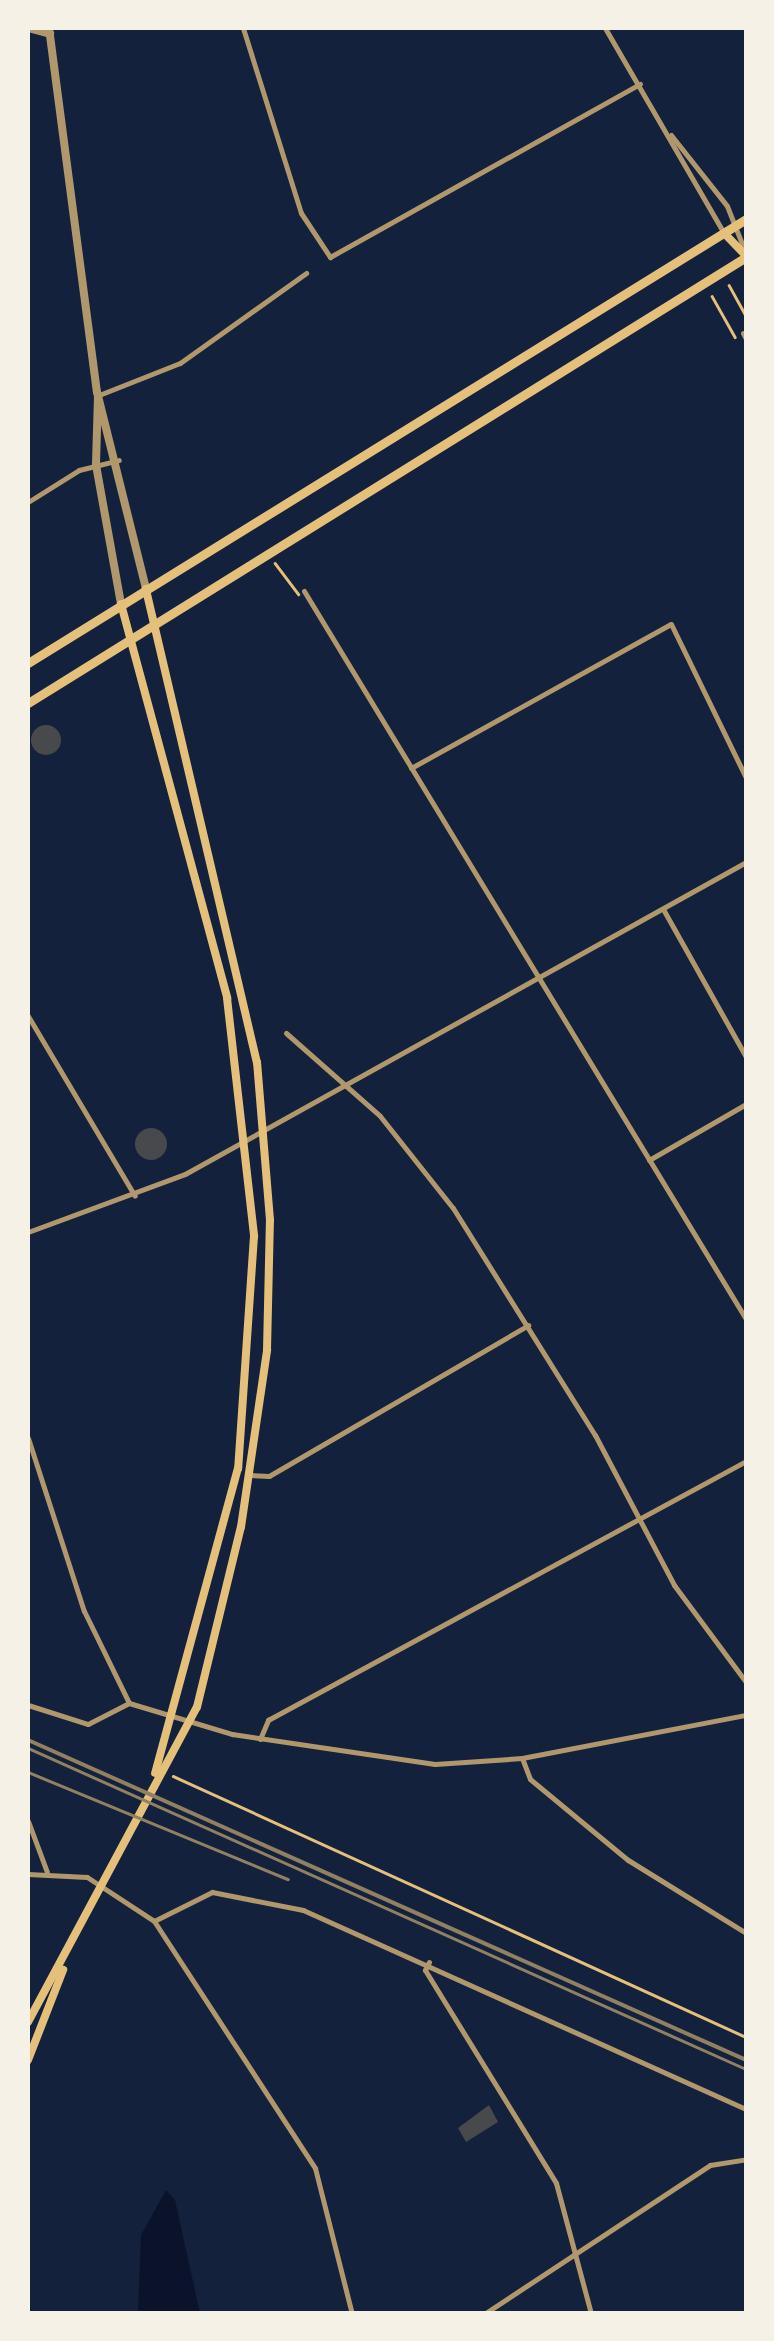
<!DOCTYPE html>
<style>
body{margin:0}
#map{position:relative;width:774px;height:2341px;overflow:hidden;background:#14213d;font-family:Georgia,serif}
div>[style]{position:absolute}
.water>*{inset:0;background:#0b132b}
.building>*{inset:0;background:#48494c}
.round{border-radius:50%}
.path>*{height:2.5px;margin:-1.25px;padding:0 1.25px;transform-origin:1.25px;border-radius:1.25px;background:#e5c07b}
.minor>*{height:5px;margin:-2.5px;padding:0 2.5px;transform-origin:2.5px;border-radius:2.5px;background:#b1986c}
.tertiary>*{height:8px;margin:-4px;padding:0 4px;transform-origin:4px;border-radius:4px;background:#b1986c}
.secondary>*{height:8px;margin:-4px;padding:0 4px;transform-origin:4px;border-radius:4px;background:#e5c07b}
.primary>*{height:9px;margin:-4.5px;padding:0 4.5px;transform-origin:4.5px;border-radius:4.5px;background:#e5c07b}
.tram>*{height:2.5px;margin:-1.25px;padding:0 1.25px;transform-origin:1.25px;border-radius:1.25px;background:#918062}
.rail>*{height:4px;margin:-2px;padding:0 2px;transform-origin:2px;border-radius:2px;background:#918062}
span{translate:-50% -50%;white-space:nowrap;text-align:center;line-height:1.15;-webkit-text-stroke:8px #f6f1e7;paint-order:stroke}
.frame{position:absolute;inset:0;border:30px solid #f6f1e7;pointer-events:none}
</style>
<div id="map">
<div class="water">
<i style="clip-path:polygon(166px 2190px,175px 2200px,200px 2313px,138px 2313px,141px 2235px)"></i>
</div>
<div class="building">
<i class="round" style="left:31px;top:725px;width:30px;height:30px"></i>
<i class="round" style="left:135px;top:1128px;width:32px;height:32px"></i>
<i style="clip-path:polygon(489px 2105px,498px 2122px,466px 2142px,458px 2128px)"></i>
</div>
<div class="path">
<i style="left:729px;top:285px;width:35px;rotate:61deg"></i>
<i style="left:712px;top:296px;width:47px;rotate:60.7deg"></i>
<i style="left:275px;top:563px;width:39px;rotate:53deg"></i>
<i style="left:173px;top:1776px;width:630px;rotate:24.49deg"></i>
</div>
<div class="minor">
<i style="left:243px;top:28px;width:194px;rotate:72.6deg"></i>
<i style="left:301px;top:213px;width:53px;rotate:56.6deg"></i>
<i style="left:330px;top:257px;width:355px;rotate:-29.2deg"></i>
<i style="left:605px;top:28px;width:237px;rotate:59.9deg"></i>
<i style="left:671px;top:135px;width:90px;rotate:51.7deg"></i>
<i style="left:727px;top:206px;width:52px;rotate:68.4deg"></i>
<i style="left:743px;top:333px;width:7px;rotate:63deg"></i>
<i style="left:99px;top:395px;width:87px;rotate:-21.6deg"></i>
<i style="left:180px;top:363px;width:155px;rotate:-35.5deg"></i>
<i style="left:28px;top:502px;width:60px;rotate:-32.1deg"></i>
<i style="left:79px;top:470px;width:41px;rotate:-14deg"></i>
<i style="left:304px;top:591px;width:852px;rotate:58.74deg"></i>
<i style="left:411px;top:768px;width:297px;rotate:-29deg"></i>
<i style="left:671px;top:624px;width:171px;rotate:64deg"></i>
<i style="left:663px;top:909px;width:170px;rotate:60.7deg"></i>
<i style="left:28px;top:1016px;width:209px;rotate:59.3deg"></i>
<i style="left:286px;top:1033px;width:125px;rotate:41.4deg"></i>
<i style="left:380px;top:1116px;width:117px;rotate:51.6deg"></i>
<i style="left:453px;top:1208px;width:268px;rotate:58deg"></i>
<i style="left:595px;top:1435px;width:170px;rotate:62.2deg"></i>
<i style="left:674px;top:1585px;width:121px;rotate:53.4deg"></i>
<i style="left:649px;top:1160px;width:112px;rotate:-30deg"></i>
<i style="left:28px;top:1232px;width:167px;rotate:-20.3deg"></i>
<i style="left:185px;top:1174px;width:642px;rotate:-29.08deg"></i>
<i style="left:28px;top:1438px;width:182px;rotate:72.1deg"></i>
<i style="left:84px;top:1611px;width:102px;rotate:63.9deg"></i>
<i style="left:129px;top:1703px;width:108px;rotate:16.8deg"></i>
<i style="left:232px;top:1734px;width:205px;rotate:8.4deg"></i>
<i style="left:435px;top:1764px;width:87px;rotate:-3.9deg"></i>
<i style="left:522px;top:1758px;width:228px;rotate:-10.9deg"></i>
<i style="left:250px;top:1475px;width:19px;rotate:3deg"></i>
<i style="left:269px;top:1476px;width:300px;rotate:-30.2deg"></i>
<i style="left:28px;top:1705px;width:63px;rotate:17.6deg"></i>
<i style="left:88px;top:1724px;width:46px;rotate:-27.1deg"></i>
<i style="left:260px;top:1739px;width:21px;rotate:-67deg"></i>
<i style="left:268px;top:1720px;width:544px;rotate:-28.45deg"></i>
<i style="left:522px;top:1758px;width:22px;rotate:69deg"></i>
<i style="left:530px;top:1779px;width:127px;rotate:39.6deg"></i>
<i style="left:628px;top:1860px;width:139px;rotate:31.7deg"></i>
<i style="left:28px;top:1821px;width:54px;rotate:69.6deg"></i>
<i style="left:28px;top:1874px;width:59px;rotate:2.9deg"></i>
<i style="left:87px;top:1877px;width:80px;rotate:33.3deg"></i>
<i style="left:154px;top:1921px;width:295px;rotate:56.9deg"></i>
<i style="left:315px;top:2168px;width:151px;rotate:75.8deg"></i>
<i style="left:154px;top:1921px;width:65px;rotate:-26.6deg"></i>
<i style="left:212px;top:1892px;width:93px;rotate:11.2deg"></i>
<i style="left:303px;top:1910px;width:486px;rotate:24.2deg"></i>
<i style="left:429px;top:1962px;width:9px;rotate:117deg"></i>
<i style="left:425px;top:1970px;width:250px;rotate:58.4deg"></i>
<i style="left:556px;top:2183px;width:136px;rotate:75deg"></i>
<i style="left:484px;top:2314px;width:271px;rotate:-33.4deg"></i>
<i style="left:710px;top:2165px;width:36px;rotate:-9deg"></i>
</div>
<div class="tertiary">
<i style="left:28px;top:28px;width:23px;rotate:15deg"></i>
<i style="left:49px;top:28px;width:367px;rotate:82.5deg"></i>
<i style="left:97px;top:392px;width:203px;rotate:76deg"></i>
<i style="left:98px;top:396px;width:69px;rotate:91.7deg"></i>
<i style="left:96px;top:465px;width:141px;rotate:79.8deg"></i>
</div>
<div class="secondary">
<i style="left:724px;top:233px;width:32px;rotate:46deg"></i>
<i style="left:121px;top:604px;width:408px;rotate:74.9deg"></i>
<i style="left:227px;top:998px;width:240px;rotate:83.5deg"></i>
<i style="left:254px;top:1236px;width:233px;rotate:93.9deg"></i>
<i style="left:238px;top:1468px;width:316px;rotate:105.2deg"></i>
<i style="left:28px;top:2022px;width:357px;rotate:-61.8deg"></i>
<i style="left:197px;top:1707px;width:185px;rotate:-76.3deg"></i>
<i style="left:241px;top:1527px;width:179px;rotate:-81.6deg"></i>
<i style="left:267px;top:1350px;width:130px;rotate:-88.7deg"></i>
<i style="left:270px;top:1220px;width:158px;rotate:-94.7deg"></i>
<i style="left:257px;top:1063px;width:487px;rotate:-103.2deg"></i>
<i style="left:28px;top:2060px;width:97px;rotate:-68.7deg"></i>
</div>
<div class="primary">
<i style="left:28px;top:663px;width:844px;rotate:-31.73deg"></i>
<i style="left:28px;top:703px;width:845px;rotate:-31.85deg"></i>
</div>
<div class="tram">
<i style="left:28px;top:1748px;width:786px;rotate:24.09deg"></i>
<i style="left:28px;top:1772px;width:281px;rotate:22.4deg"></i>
</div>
<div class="rail">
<i style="left:28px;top:1740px;width:786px;rotate:24.02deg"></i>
</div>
<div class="frame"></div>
</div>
